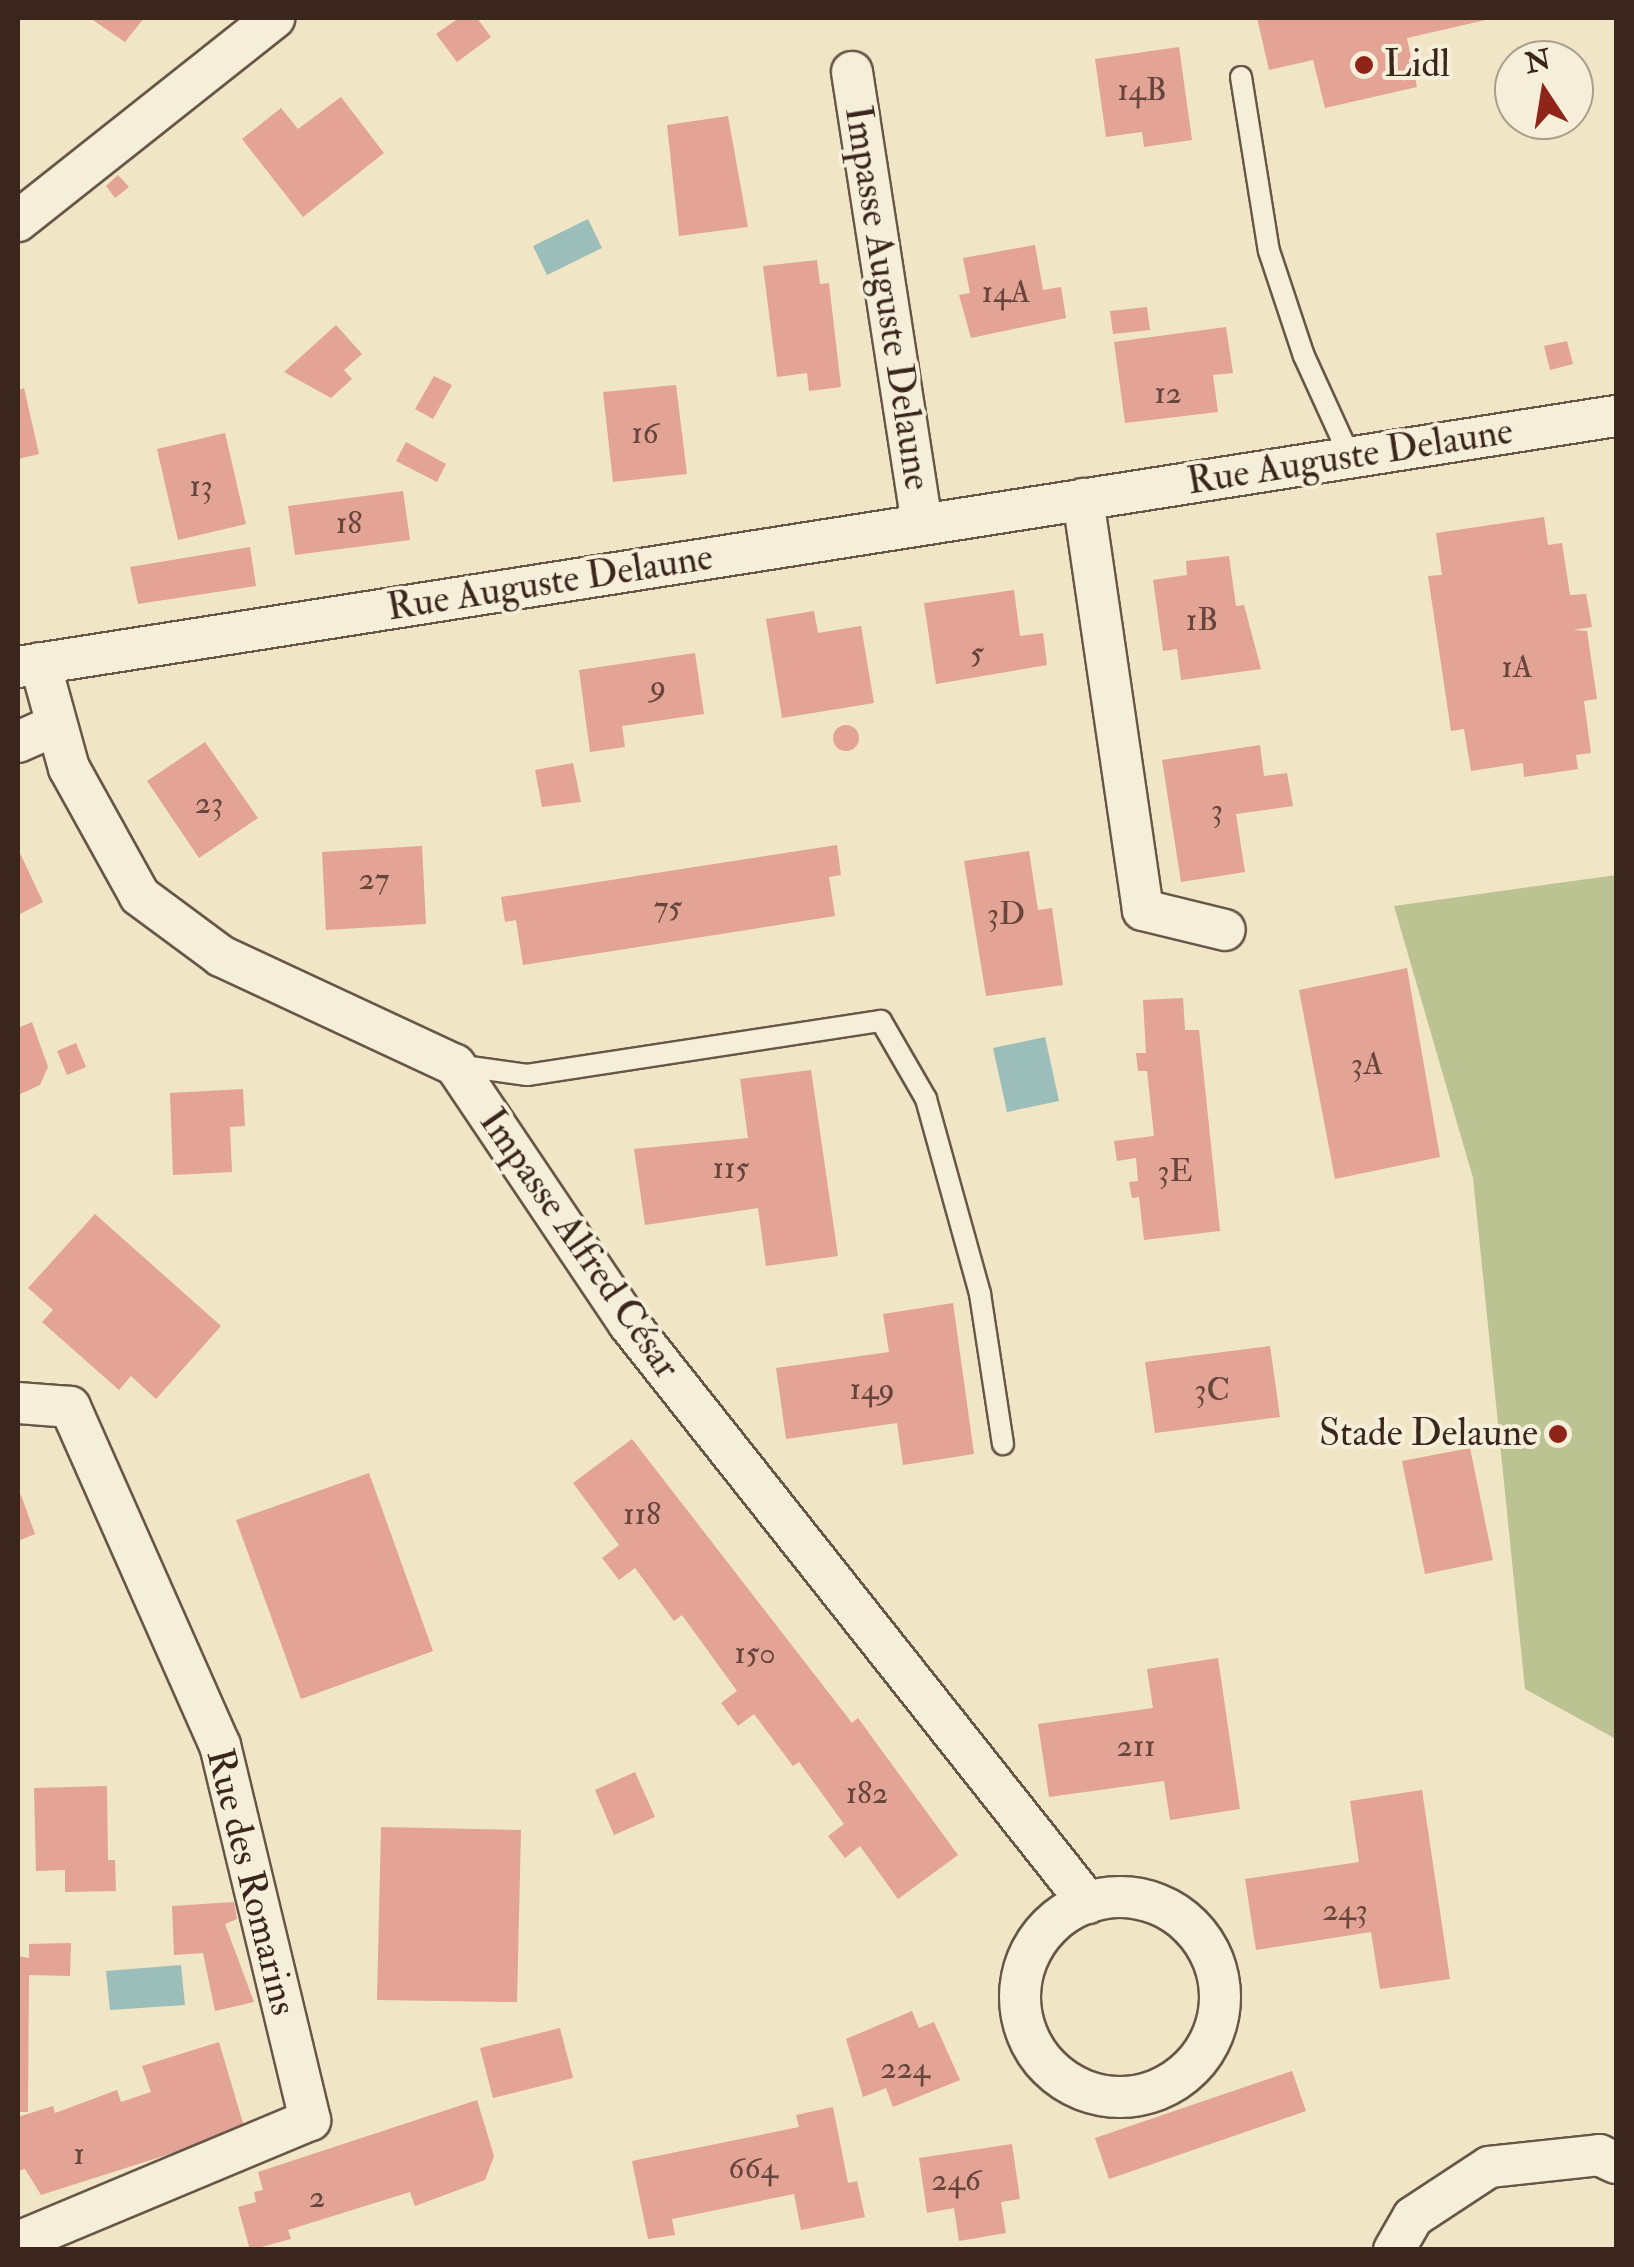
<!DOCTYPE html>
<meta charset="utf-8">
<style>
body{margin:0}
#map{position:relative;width:1634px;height:2267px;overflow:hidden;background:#f0e5c5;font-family:"IM FELL Double Pica",serif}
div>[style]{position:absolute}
.green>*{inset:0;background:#bcc393}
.water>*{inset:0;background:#9bbeba}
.building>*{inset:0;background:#e3a395}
.round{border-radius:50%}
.roads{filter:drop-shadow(2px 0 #685648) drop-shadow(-2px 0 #685648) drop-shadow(0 2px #685648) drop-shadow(0 -2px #685648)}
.service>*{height:20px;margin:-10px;padding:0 10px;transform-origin:10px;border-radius:10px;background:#f5eed9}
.minor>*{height:40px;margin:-20px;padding:0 20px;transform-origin:20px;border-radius:20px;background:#f5eed9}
.minor>.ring{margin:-20px;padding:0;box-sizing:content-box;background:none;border:40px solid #f5eed9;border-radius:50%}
.dots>*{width:28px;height:28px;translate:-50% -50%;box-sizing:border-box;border:5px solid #f5eed9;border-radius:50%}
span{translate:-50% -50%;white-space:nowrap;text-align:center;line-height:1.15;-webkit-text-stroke:8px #f5eed9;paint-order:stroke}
.number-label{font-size:32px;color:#65453c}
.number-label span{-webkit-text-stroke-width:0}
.poi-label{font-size:38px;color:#3b261e}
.left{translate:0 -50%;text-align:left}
.right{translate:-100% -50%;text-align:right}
.street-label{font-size:38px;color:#3b261e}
.frame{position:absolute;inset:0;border:20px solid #3b261e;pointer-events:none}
.north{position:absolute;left:1494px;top:40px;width:100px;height:100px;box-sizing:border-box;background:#f5eed9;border:2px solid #ab9e8e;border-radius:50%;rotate:348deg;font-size:28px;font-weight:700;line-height:40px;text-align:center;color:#3b261e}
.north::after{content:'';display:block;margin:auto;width:35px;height:45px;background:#8f2418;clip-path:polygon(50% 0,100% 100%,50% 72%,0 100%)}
</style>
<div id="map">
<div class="green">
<i style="clip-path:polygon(1616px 875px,1616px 1739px,1525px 1689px,1473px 1178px,1394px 906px)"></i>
</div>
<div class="water">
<i style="clip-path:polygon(588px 219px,602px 248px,547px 275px,533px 246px)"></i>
<i style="clip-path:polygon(1045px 1037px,1059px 1101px,1007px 1112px,993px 1048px)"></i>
<i style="clip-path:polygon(181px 1965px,185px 2005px,110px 2010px,106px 1971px)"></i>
</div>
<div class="building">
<i style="clip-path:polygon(90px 18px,144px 18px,125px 42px)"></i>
<i style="clip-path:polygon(459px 18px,477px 18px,491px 37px,457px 62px,436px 34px)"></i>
<i style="clip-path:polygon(1257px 18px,1490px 18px,1490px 19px,1407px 38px,1417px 87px,1325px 108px,1313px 60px,1269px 70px)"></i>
<i style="clip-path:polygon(1179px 47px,1192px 140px,1144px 147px,1142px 132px,1106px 137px,1095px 59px)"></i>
<i style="clip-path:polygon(341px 97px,384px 153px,303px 217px,242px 139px,281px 108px,298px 129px)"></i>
<i style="clip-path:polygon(728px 116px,748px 227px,679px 236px,667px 125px)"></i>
<i style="clip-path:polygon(118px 175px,129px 187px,115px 198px,106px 186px)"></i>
<i style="clip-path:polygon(1035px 245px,1043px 290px,1061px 287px,1066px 318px,971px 338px,959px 295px,970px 293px,963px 258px)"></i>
<i style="clip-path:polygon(817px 260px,820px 284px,829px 283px,841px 387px,809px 391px,807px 373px,777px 377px,763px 266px)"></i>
<i style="clip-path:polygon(1147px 307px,1150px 330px,1113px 334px,1110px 311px)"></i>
<i style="clip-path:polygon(336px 325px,362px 354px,344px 370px,352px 379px,331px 398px,284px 372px)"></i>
<i style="clip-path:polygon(1226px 327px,1233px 373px,1213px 375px,1218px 412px,1125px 423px,1114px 342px)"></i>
<i style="clip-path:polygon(1567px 341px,1573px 364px,1550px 370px,1544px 346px)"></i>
<i style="clip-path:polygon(434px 376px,452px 385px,433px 419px,415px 409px)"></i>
<i style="clip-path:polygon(676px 385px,687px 474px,613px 482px,603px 392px)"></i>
<i style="clip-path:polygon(24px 388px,39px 454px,18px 459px,18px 390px)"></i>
<i style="clip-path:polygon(225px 433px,246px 524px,178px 540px,157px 449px)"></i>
<i style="clip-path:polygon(406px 442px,446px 464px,437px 482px,396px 461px)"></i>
<i style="clip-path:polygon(403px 491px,410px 540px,295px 555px,288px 506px)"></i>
<i style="clip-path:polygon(1544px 517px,1548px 545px,1562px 543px,1570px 595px,1586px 594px,1592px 627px,1573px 630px,1587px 631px,1597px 699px,1584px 701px,1591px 753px,1576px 755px,1578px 769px,1524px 777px,1523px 763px,1471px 771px,1464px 729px,1451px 731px,1428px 576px,1442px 575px,1436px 533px)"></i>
<i style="clip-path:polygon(250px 547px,256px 586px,138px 604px,130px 567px)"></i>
<i style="clip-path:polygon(1229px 556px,1236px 606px,1244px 605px,1261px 669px,1181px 680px,1177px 649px,1163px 651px,1153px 580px,1187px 575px,1186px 561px)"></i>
<i style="clip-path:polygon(1014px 590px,1020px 636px,1043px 633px,1047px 665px,936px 684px,924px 603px)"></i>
<i style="clip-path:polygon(814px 611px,818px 633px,861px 626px,874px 703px,782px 718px,766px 619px)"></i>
<i style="clip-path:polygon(695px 653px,704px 714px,622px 726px,625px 747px,590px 752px,579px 670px)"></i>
<i class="round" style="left:833px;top:725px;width:26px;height:26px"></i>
<i style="clip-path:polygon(205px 742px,258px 818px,199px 858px,147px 781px)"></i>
<i style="clip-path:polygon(1260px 745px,1264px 776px,1287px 773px,1293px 806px,1236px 814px,1245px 872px,1181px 882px,1162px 760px)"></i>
<i style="clip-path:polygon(573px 763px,581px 802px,542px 807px,535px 770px)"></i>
<i style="clip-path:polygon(837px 845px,841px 875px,829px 877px,835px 916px,523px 965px,516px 920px,505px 922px,501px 897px)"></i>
<i style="clip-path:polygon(422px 846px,426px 924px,326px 930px,322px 852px)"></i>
<i style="clip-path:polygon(18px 849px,43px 902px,18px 915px)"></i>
<i style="clip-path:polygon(1029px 851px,1038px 910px,1052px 908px,1063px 985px,986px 996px,964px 861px)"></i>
<i style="clip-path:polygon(1407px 968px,1440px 1157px,1335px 1179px,1299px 990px)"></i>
<i style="clip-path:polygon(1183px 998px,1185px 1030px,1199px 1030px,1220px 1231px,1144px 1240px,1139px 1197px,1132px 1198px,1129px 1182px,1138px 1181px,1136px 1158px,1117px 1161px,1114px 1141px,1154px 1136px,1147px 1071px,1138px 1071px,1136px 1053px,1146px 1053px,1143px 1000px)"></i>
<i style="clip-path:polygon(32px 1022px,48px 1067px,40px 1085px,18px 1095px,18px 1028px)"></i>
<i style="clip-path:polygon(76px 1043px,86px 1067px,67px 1075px,57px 1051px)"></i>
<i style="clip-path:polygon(811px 1070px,838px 1256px,766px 1266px,758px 1208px,645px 1225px,634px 1149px,748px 1138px,740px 1079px)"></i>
<i style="clip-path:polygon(243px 1089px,245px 1126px,230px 1127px,232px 1172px,173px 1175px,170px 1093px)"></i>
<i style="clip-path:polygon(95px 1214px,221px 1326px,156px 1399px,131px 1376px,119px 1390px,42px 1322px,53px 1310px,28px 1288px)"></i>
<i style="clip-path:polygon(953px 1303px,974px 1454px,903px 1465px,897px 1423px,786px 1439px,776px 1368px,889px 1352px,883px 1314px)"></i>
<i style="clip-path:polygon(1270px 1346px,1280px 1417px,1155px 1433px,1145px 1362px)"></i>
<i style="clip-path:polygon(632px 1439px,852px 1723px,858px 1718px,958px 1855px,898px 1899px,860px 1846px,845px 1858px,828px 1836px,844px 1824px,799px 1762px,793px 1766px,754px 1714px,738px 1726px,721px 1703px,737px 1691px,682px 1615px,674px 1621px,635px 1568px,619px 1580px,602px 1558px,619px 1545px,573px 1483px)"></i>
<i style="clip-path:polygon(1470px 1448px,1493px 1560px,1425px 1574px,1402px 1461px)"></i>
<i style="clip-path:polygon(369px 1473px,433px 1651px,301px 1699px,236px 1520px)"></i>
<i style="clip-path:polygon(21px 1495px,35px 1534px,18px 1541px,18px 1496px)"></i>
<i style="clip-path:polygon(1218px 1658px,1240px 1809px,1170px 1820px,1164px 1781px,1049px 1797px,1038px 1724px,1153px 1708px,1147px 1669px)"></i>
<i style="clip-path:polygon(635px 1772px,655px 1817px,614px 1835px,595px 1790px)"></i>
<i style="clip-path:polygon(107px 1786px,108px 1860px,115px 1860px,116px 1891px,65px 1892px,65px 1870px,36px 1871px,34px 1788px)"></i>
<i style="clip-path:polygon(1422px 1790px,1450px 1979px,1380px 1989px,1371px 1932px,1256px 1950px,1245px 1879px,1359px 1862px,1350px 1801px)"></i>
<i style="clip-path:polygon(381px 1827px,521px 1830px,517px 2002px,377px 2000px)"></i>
<i style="clip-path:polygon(234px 1902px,237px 1919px,225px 1924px,254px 2002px,215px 2011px,203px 1953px,174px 1955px,172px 1906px)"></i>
<i style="clip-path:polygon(71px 1943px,70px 1976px,29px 1975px,28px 2112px,18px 2112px,18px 1956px,29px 1958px,29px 1944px)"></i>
<i style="clip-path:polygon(912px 2011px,919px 2028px,934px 2022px,960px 2080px,893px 2107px,886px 2088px,863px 2097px,846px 2039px)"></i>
<i style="clip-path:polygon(560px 2028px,573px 2078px,493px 2098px,480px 2048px)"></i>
<i style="clip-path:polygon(219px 2042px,245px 2130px,41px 2195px,25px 2169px,18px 2171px,18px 2117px,53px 2106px,55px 2113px,117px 2090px,121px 2102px,151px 2092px,142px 2066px)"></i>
<i style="clip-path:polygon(1292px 2071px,1306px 2111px,1109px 2179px,1095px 2138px)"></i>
<i style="clip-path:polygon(477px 2100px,494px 2156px,485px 2180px,415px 2206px,410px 2192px,288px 2230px,291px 2239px,250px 2250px,238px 2207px,256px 2202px,254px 2192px,263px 2190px,258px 2172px)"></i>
<i style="clip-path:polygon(833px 2107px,848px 2183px,857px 2181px,865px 2217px,801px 2230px,794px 2194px,672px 2219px,675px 2235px,648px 2239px,632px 2161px,799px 2127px,796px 2115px)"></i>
<i style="clip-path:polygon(1012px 2144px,1020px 2199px,1001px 2202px,1006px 2233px,959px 2241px,954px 2208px,927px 2213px,919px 2158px)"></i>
</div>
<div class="roads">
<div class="service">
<i style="left:1241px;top:77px;width:176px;rotate:80.9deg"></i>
<i style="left:1269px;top:251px;width:111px;rotate:71.6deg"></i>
<i style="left:1304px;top:356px;width:111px;rotate:65.5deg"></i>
<i style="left:456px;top:1065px;width:72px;rotate:8deg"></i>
<i style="left:527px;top:1075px;width:358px;rotate:-8.7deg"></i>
<i style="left:881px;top:1021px;width:90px;rotate:60deg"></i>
<i style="left:926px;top:1099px;width:202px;rotate:74.5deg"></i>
<i style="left:980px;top:1294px;width:152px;rotate:81.3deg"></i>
</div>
<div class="minor">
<i style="left:852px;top:72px;width:458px;rotate:81.2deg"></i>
<i style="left:18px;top:221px;width:327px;rotate:-38.4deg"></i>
<i style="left:1083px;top:499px;width:415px;rotate:81.7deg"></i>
<i style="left:1143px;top:910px;width:84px;rotate:13.7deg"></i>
<i style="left:40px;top:663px;width:109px;rotate:74.6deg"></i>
<i style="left:69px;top:768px;width:146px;rotate:61deg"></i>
<i style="left:140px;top:896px;width:101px;rotate:36.5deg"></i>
<i style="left:221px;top:956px;width:258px;rotate:25deg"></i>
<i style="left:455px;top:1065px;width:312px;rotate:56.1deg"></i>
<i style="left:629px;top:1324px;width:739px;rotate:51.59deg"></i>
<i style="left:18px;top:667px;width:1618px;rotate:-8.93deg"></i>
<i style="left:18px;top:742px;width:39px;rotate:-24deg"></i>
<i style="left:18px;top:1403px;width:52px;rotate:4.4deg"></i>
<i style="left:70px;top:1407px;width:370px;rotate:66.1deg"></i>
<i style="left:220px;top:1745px;width:386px;rotate:76.5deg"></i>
<i style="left:310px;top:2120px;width:316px;rotate:157.3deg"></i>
<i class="ring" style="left:1020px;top:1897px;width:160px;height:160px"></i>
<i style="left:1394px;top:2250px;width:38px;rotate:-60deg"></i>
<i style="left:1413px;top:2217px;width:91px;rotate:-33.3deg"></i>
<i style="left:1489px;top:2167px;width:111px;rotate:-6.2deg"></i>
<i style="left:1599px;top:2155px;width:19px;rotate:25deg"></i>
</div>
</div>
<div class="dots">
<i style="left:1364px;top:65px;background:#8f2418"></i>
<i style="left:1558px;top:1434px;background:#8f2418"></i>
</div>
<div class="number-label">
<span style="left:1142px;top:90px">14B</span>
<span style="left:1006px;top:292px">14A</span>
<span style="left:1168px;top:393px">12</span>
<span style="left:645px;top:433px">16</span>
<span style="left:201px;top:486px">13</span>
<span style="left:349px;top:523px">18</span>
<span style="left:1202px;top:620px">1B</span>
<span style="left:977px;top:653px">5</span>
<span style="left:1517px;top:667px">1A</span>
<span style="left:658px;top:686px">9</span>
<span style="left:209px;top:803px">23</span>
<span style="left:1217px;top:810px">3</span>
<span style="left:374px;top:879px">27</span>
<span style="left:668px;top:907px">75</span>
<span style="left:1006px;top:914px">3D</span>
<span style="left:1367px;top:1064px">3A</span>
<span style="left:731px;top:1168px">115</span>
<span style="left:1175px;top:1171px">3E</span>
<span style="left:872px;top:1389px">149</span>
<span style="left:1212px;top:1390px">3C</span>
<span style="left:642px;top:1514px">118</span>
<span style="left:755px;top:1653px">150</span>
<span style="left:1136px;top:1746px">211</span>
<span style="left:867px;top:1793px">182</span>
<span style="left:1345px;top:1910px">243</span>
<span style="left:905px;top:2068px">224</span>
<span style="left:79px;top:2154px">1</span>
<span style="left:753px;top:2168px">664</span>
<span style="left:956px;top:2180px">246</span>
<span style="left:317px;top:2197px">2</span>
</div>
<div class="poi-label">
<span class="left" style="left:1384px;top:65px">Lidl</span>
<span class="right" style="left:1538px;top:1434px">Stade Delaune</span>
</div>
<div class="street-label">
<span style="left:887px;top:298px;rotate:81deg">Impasse Auguste Delaune</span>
<span style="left:1350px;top:457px;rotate:-9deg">Rue Auguste Delaune</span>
<span style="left:550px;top:583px;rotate:-9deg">Rue Auguste Delaune</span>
<span style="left:579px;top:1244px;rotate:55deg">Impasse Alfred César</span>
<span style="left:251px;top:1882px;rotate:76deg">Rue des Romarins</span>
</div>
<div class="frame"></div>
<div class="north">N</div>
</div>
